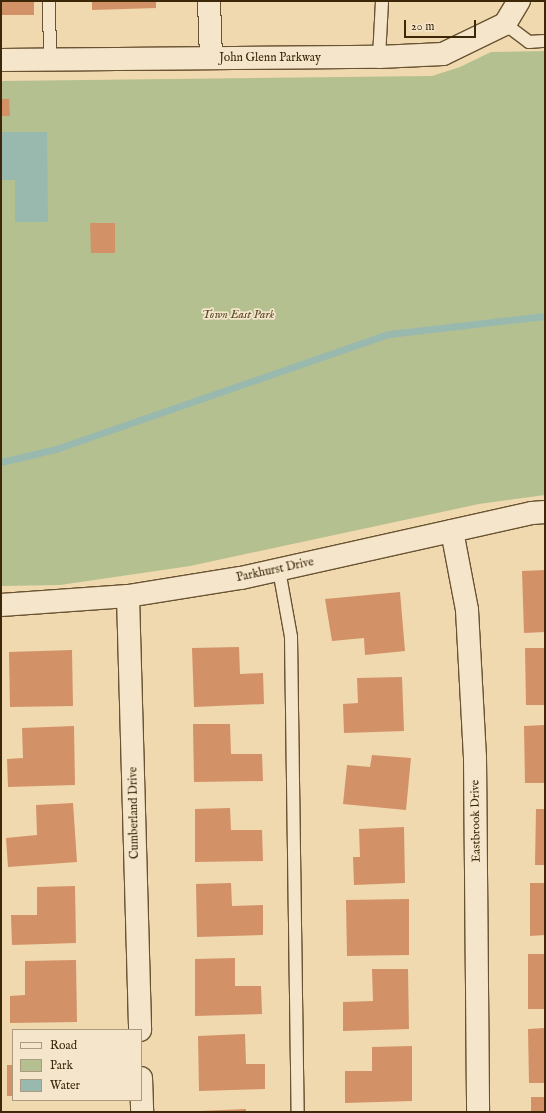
<!DOCTYPE html>
<style>
body{margin:0}
#map{position:relative;width:546px;height:1113px;overflow:hidden;background:#f0d8af;font-family:"IM FELL English",serif}
div>[style]{position:absolute}
.green>*{inset:0;background:#b4c090}
.water>*{inset:0;background:#9ab9ae}
.stream>*{height:7px;margin:-3.5px;padding:0 3.5px;transform-origin:3.5px;border-radius:3.5px;background:#9ab9ae}
.building>*{inset:0;background:#d39168}
.roads{filter:drop-shadow(1px 0 #695332) drop-shadow(-1px 0 #695332) drop-shadow(0 1px #695332) drop-shadow(0 -1px #695332)}
.service>*{height:12px;margin:-6px;padding:0 6px;transform-origin:6px;border-radius:6px;background:#f5e6cb}
.minor>*{height:22px;margin:-11px;padding:0 11px;transform-origin:11px;border-radius:11px;background:#f5e6cb}
.tertiary>*{height:22px;margin:-11px;padding:0 11px;transform-origin:11px;border-radius:11px;background:#f5e6cb}
span{translate:-50% -50%;white-space:nowrap;text-align:center;line-height:1.15;-webkit-text-stroke:3.5px #f5e6cb;paint-order:stroke}
.street-label{font-size:12px;color:#3c2709}
.park-label{font-size:12px;color:#5a4d2b;font-style:italic}
.frame{position:absolute;inset:0;border:2px solid #3c2709;pointer-events:none}
.legend{position:absolute;left:12px;top:1029px;width:130px;height:72px;box-sizing:border-box;background:#f5e6cb;border:1px solid #ab9a7d;margin:0;padding:5px 7px;list-style:none;font-size:12px;color:#3c2709}
.legend li{display:flex;align-items:center;gap:8px;height:20px}
.legend b{width:20px;border:1px solid #ab9a7d}
.scale{position:absolute;left:404px;top:20px;width:72px;height:18px;box-sizing:border-box;border:2px solid #3c2709;border-top:0;padding-left:5px;font-size:12px;line-height:14px;white-space:nowrap;color:#3c2709;-webkit-text-stroke:3px #f5e6cb;paint-order:stroke}
</style>
<div id="map">
<div class="green">
<i style="clip-path:polygon(545px 51px,545px 495px,479px 504px,190px 566px,60px 585px,1px 586px,1px 81px,432px 76px,460px 67px,491px 52px)"></i>
</div>
<div class="water">
<i style="clip-path:polygon(1px 132px,47px 132px,48px 222px,15px 222px,15px 180px,1px 180px)"></i>
</div>
<div class="stream">
<i style="left:1px;top:462px;width:57px;rotate:-13.3deg"></i>
<i style="left:56px;top:449px;width:352px;rotate:-19.1deg"></i>
<i style="left:389px;top:334px;width:157px;rotate:-6.6deg"></i>
</div>
<div class="building">
<i style="clip-path:polygon(1px 1px,34px 1px,34px 15px,1px 15px)"></i>
<i style="clip-path:polygon(92px 1px,156px 1px,156px 8px,92px 10px)"></i>
<i style="clip-path:polygon(1px 99px,9px 99px,10px 116px,1px 116px)"></i>
<i style="clip-path:polygon(90px 223px,115px 223px,115px 253px,91px 253px)"></i>
<i style="clip-path:polygon(545px 570px,545px 632px,524px 633px,522px 571px)"></i>
<i style="clip-path:polygon(400px 592px,405px 651px,365px 655px,364px 638px,332px 641px,325px 599px)"></i>
<i style="clip-path:polygon(239px 647px,240px 674px,263px 673px,264px 704px,194px 707px,192px 648px)"></i>
<i style="clip-path:polygon(525px 648px,545px 648px,545px 705px,526px 705px)"></i>
<i style="clip-path:polygon(72px 650px,73px 706px,10px 707px,9px 652px)"></i>
<i style="clip-path:polygon(402px 677px,404px 731px,344px 733px,343px 704px,358px 703px,357px 678px)"></i>
<i style="clip-path:polygon(193px 724px,230px 724px,231px 754px,262px 754px,263px 781px,194px 782px)"></i>
<i style="clip-path:polygon(545px 725px,545px 783px,525px 783px,524px 726px)"></i>
<i style="clip-path:polygon(74px 726px,75px 785px,8px 787px,7px 759px,23px 758px,22px 728px)"></i>
<i style="clip-path:polygon(372px 755px,411px 758px,406px 810px,343px 804px,347px 765px,370px 767px)"></i>
<i style="clip-path:polygon(73px 803px,77px 862px,8px 867px,6px 838px,37px 835px,36px 805px)"></i>
<i style="clip-path:polygon(230px 808px,231px 830px,262px 830px,263px 861px,195px 862px,195px 809px)"></i>
<i style="clip-path:polygon(536px 809px,545px 809px,545px 865px,535px 865px)"></i>
<i style="clip-path:polygon(404px 827px,405px 883px,354px 885px,353px 857px,360px 857px,359px 829px)"></i>
<i style="clip-path:polygon(231px 883px,232px 906px,263px 905px,263px 935px,197px 937px,196px 884px)"></i>
<i style="clip-path:polygon(530px 883px,545px 883px,545px 935px,530px 936px)"></i>
<i style="clip-path:polygon(75px 886px,76px 943px,12px 945px,11px 915px,37px 915px,37px 887px)"></i>
<i style="clip-path:polygon(409px 899px,409px 955px,347px 956px,346px 900px)"></i>
<i style="clip-path:polygon(528px 954px,545px 954px,545px 1009px,528px 1009px)"></i>
<i style="clip-path:polygon(235px 958px,235px 986px,261px 986px,262px 1014px,195px 1016px,195px 959px)"></i>
<i style="clip-path:polygon(76px 960px,77px 1022px,10px 1023px,10px 996px,25px 995px,25px 961px)"></i>
<i style="clip-path:polygon(372px 969px,408px 969px,409px 1029px,343px 1031px,343px 1002px,373px 1001px)"></i>
<i style="clip-path:polygon(545px 1028px,545px 1083px,529px 1083px,528px 1029px)"></i>
<i style="clip-path:polygon(245px 1034px,246px 1064px,265px 1064px,265px 1089px,199px 1091px,198px 1036px)"></i>
<i style="clip-path:polygon(412px 1046px,412px 1101px,345px 1103px,345px 1071px,372px 1071px,372px 1047px)"></i>
<i style="clip-path:polygon(7px 1065px,13px 1065px,13px 1096px,7px 1096px)"></i>
<i style="clip-path:polygon(531px 1097px,545px 1097px,545px 1112px,531px 1112px)"></i>
<i style="clip-path:polygon(246px 1109px,246px 1112px,200px 1112px,200px 1111px)"></i>
</div>
<div class="roads">
<div class="service">
<i style="left:49px;top:1px;width:58px;rotate:89deg"></i>
<i style="left:505px;top:24px;width:30px;rotate:37deg"></i>
<i style="left:529px;top:42px;width:16px;rotate:-4deg"></i>
<i style="left:379px;top:57px;width:56px;rotate:-86.9deg"></i>
<i style="left:279px;top:570px;width:68px;rotate:79.8deg"></i>
<i style="left:291px;top:637px;width:475px;rotate:89.2deg"></i>
</div>
<div class="minor">
<i style="left:209px;top:1px;width:57px;rotate:88deg"></i>
<i style="left:452px;top:531px;width:80px;rotate:79.2deg"></i>
<i style="left:467px;top:610px;width:147px;rotate:86.9deg"></i>
<i style="left:475px;top:757px;width:355px;rotate:89.5deg"></i>
<i style="left:128px;top:596px;width:434px;rotate:88.4deg"></i>
<i style="left:1px;top:605px;width:127px;rotate:-4.1deg"></i>
<i style="left:128px;top:596px;width:114px;rotate:-9.1deg"></i>
<i style="left:241px;top:578px;width:298px;rotate:-12.6deg"></i>
<i style="left:532px;top:513px;width:13px;rotate:-4deg"></i>
<i style="left:141px;top:1078px;width:34px;rotate:88deg"></i>
</div>
<div class="tertiary">
<i style="left:1px;top:60px;width:378px;rotate:-0.5deg"></i>
<i style="left:379px;top:57px;width:64px;rotate:-2.7deg"></i>
<i style="left:443px;top:54px;width:69px;rotate:-25.8deg"></i>
<i style="left:505px;top:24px;width:27px;rotate:-59deg"></i>
</div>
</div>
<div class="street-label">
<span style="left:270px;top:58px">John Glenn Parkway</span>
<span style="left:275px;top:570px;rotate:-12deg">Parkhurst Drive</span>
<span style="left:134px;top:813px;rotate:-91deg">Cumberland Drive</span>
<span style="left:476px;top:821px;rotate:-91deg">Eastbrook Drive</span>
</div>
<div class="park-label">
<span style="left:238px;top:315px">Town East Park</span>
</div>
<div class="frame"></div>
<ul class="legend">
<li><b style="height:5px;background:#f5e6cb"></b>Road</li>
<li><b style="height:11px;background:#b4c090"></b>Park</li>
<li><b style="height:11px;background:#9ab9ae"></b>Water</li>
</ul>
<div class="scale">20 m</div>
</div>
